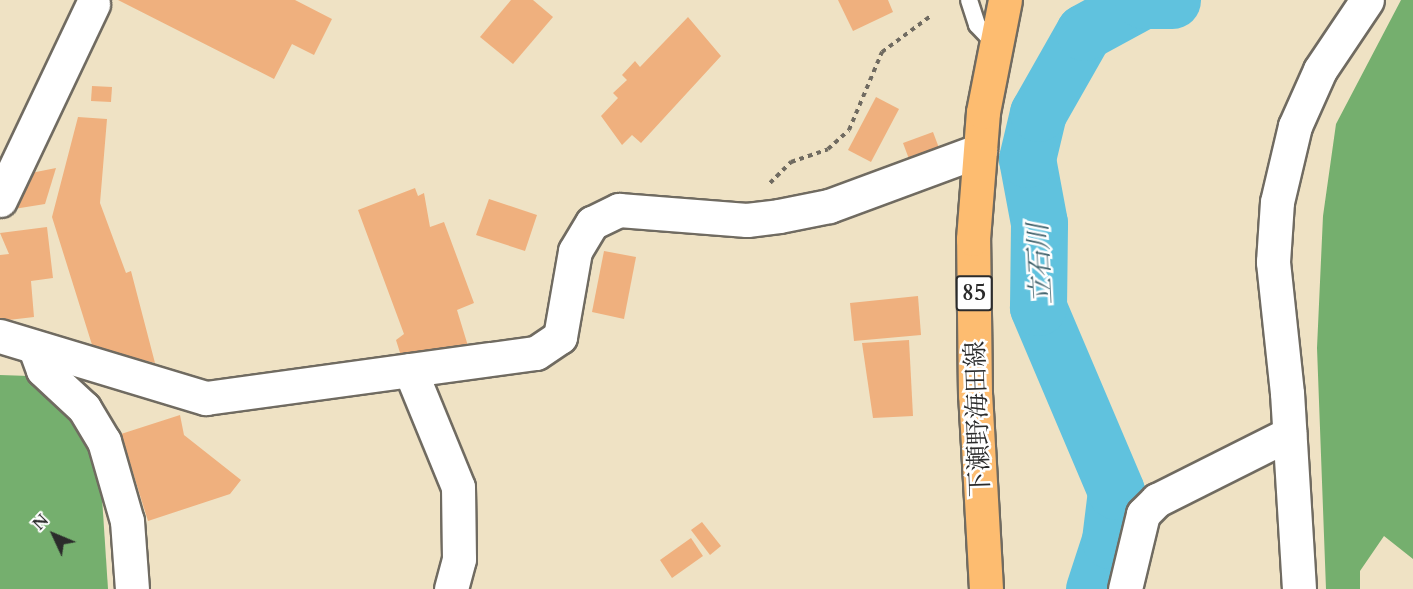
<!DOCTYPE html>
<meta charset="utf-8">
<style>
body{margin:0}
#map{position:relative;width:1413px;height:589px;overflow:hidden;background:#efe2c4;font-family:Cardo,"Noto Serif JP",serif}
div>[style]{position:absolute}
.forest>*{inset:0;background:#75af6e}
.river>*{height:57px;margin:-28.5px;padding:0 28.5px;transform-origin:28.5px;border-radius:28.5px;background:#60c2de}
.building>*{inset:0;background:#efb07e}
.path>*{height:4px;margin-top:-2px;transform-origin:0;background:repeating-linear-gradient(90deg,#706b61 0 4.5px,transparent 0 9px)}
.roads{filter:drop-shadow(2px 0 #706b61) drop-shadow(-2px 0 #706b61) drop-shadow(0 2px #706b61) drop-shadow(0 -2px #706b61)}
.lane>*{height:16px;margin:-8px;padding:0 8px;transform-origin:8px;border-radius:8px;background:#fff}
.street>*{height:33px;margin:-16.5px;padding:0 16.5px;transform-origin:16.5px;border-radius:16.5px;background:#fff}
.primary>*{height:33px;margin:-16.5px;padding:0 16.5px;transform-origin:16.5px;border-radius:16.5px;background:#fdbc70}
span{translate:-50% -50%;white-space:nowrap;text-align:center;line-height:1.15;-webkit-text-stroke:5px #fff;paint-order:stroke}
.shield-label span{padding:2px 4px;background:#fff;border:2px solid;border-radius:4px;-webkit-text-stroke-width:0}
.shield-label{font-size:24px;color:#2b2b2b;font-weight:700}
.street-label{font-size:26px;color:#2b2b2b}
.water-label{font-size:27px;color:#3e606a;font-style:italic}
.north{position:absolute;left:24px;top:505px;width:60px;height:60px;-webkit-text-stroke:4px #fff;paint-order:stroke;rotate:314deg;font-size:16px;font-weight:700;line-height:24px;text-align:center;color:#2b2b2b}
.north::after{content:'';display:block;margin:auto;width:21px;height:27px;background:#2b2b2b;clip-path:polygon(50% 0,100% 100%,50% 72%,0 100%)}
</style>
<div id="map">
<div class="forest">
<i style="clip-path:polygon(1401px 0,1413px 0,1413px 559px,1384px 536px,1360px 571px,1360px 589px,1326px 589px,1317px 348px,1323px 216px,1336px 124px)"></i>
<i style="clip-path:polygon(0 375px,29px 376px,78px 422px,101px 482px,108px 589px,0 589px)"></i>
</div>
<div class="river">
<i style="left:1094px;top:589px;width:52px;rotate:-71.9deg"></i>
<i style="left:1110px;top:540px;width:49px;rotate:-83deg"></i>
<i style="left:1116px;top:491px;width:200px;rotate:-113deg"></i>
<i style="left:1038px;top:307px;width:84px;rotate:-89.3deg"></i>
<i style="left:1039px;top:223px;width:65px;rotate:-100.6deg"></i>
<i style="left:1027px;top:159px;width:47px;rotate:-76.6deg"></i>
<i style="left:1038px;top:113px;width:93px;rotate:-60.4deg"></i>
<i style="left:1084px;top:32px;width:67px;rotate:-28.5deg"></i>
<i style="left:1143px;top:0;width:29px"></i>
</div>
<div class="building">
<i style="clip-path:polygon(118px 0,295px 0,332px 19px,314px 55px,292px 44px,274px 79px)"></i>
<i style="clip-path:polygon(511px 0,533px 0,553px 17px,513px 64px,480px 37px)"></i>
<i style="clip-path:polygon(838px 0,888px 0,893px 12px,853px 31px)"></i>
<i style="clip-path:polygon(688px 17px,721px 56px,641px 143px,632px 135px,622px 145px,601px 116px,618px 98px,613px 93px,627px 80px,622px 75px,635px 61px,640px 67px)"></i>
<i style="clip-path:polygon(92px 86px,112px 87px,111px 102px,91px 101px)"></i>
<i style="clip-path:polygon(876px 97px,899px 109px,871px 162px,848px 150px)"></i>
<i style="clip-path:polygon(78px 117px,107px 119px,100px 203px,126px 273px,131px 271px,155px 363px,93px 348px,52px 217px)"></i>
<i style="clip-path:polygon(933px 132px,939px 148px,909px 159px,903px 143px)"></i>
<i style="clip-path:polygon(56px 168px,45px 204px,14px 209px,26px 174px)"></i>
<i style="clip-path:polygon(415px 188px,418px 196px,424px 193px,430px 227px,444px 222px,474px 303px,457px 310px,468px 346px,401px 356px,396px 340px,404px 334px,358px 210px)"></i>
<i style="clip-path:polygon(489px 199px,537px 215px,525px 251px,476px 235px)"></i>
<i style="clip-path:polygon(47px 227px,53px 278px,31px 281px,34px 317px,0 321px,0 255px,9px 254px,0 233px)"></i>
<i style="clip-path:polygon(604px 251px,636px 257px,624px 319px,592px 312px)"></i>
<i style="clip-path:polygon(918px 296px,921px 335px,854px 341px,850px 303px)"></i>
<i style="clip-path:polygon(909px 340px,913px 416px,873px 418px,862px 343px)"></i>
<i style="clip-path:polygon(180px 415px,184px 435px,241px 480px,230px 494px,148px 521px,121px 434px)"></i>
<i style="clip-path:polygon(702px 522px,721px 546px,710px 555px,691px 530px)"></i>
<i style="clip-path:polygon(691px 538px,703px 556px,672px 578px,660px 560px)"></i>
</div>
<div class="path">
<i style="left:770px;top:183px;width:30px;rotate:-45deg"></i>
<i style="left:791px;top:162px;width:39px;rotate:-19deg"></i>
<i style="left:828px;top:149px;width:28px;rotate:-42deg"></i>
<i style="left:849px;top:130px;width:85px;rotate:-67.1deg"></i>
<i style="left:882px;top:52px;width:62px;rotate:-36.5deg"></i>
</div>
<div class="roads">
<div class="lane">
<i style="left:969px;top:0;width:26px;rotate:72deg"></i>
<i style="left:977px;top:25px;width:28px;rotate:46deg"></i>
</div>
<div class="street">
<i style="left:0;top:200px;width:217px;rotate:-64.6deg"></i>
<i style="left:0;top:336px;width:215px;rotate:16.8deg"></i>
<i style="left:206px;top:398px;width:333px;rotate:-7.8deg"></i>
<i style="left:536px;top:353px;width:29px;rotate:-34deg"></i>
<i style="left:560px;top:337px;width:87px;rotate:-80.1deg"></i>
<i style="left:575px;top:251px;width:33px;rotate:-59deg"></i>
<i style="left:592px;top:223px;width:30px;rotate:-26deg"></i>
<i style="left:619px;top:210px;width:128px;rotate:4.5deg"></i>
<i style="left:747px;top:220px;width:32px;rotate:-7deg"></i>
<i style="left:779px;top:216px;width:51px;rotate:-11.3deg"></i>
<i style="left:829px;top:206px;width:161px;rotate:-20.3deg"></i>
<i style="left:35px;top:348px;width:23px;rotate:70deg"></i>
<i style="left:43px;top:370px;width:56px;rotate:42.8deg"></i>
<i style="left:84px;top:408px;width:39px;rotate:59deg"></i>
<i style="left:104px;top:441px;width:83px;rotate:74deg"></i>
<i style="left:127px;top:521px;width:68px;rotate:85.8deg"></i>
<i style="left:410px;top:370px;width:126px;rotate:67.7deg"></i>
<i style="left:458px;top:487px;width:72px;rotate:89.2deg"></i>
<i style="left:459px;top:559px;width:31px;rotate:105deg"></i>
<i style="left:1125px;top:589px;width:77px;rotate:-76.5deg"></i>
<i style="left:1143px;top:514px;width:20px;rotate:-45deg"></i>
<i style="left:1157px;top:500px;width:148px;rotate:-26.6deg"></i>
<i style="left:1299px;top:589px;width:196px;rotate:-93.5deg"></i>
<i style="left:1287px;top:393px;width:132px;rotate:-96.1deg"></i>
<i style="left:1273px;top:262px;width:60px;rotate:-86.2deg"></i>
<i style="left:1277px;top:202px;width:78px;rotate:-76.7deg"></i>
<i style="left:1295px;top:126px;width:61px;rotate:-65.9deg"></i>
<i style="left:1320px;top:70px;width:84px;rotate:-56.1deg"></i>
</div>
<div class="primary">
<i style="left:986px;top:589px;width:194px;rotate:-93.2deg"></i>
<i style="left:975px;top:395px;width:156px;rotate:-90.7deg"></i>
<i style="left:973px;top:239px;width:127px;rotate:-85.5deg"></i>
<i style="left:983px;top:112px;width:114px;rotate:-78.9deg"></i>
</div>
</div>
<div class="shield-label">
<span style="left:974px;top:293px">85</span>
</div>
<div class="street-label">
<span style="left:978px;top:419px;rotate:-92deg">下瀬野海田線</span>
</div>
<div class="water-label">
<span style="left:1040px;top:264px;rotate:-93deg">立石川</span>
</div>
<div class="north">N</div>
</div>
